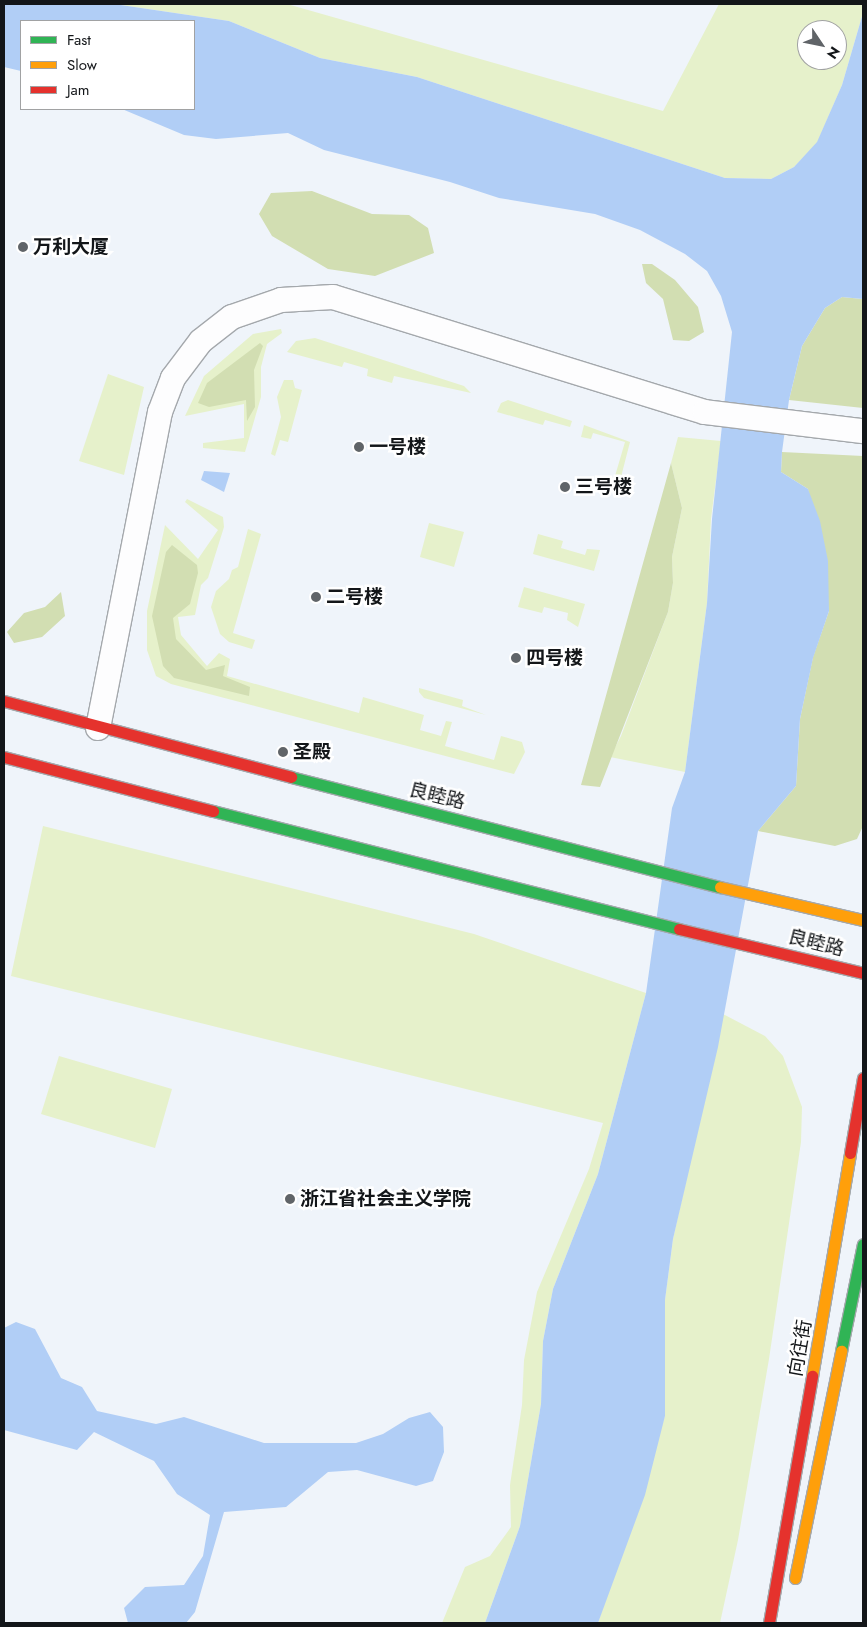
<!DOCTYPE html>
<meta charset="utf-8">
<style>
body{margin:0}
#map{position:relative;width:867px;height:1627px;overflow:hidden;background:#eff4fa;font-family:Jost,"Noto Sans SC",sans-serif}
div>[style]{position:absolute}
.green>*{inset:0;background:#e6f1cb}
.forest>*{inset:0;background:#d2deb2}
.water>*{inset:0;background:#b1cef6}
.roads{filter:drop-shadow(1px 0 #a4a8ac) drop-shadow(-1px 0 #a4a8ac) drop-shadow(0 1px #a4a8ac) drop-shadow(0 -1px #a4a8ac)}
.street>*{height:24px;margin:-12px;padding:0 12px;transform-origin:12px;border-radius:12px;background:#fdfdfe}
.fast>*{height:11px;margin:-5.5px;padding:0 5.5px;transform-origin:5.5px;border-radius:5.5px;background:#30b455}
.slow>*{height:11px;margin:-5.5px;padding:0 5.5px;transform-origin:5.5px;border-radius:5.5px;background:#ff9f0a}
.jam>*{height:11px;margin:-5.5px;padding:0 5.5px;transform-origin:5.5px;border-radius:5.5px;background:#e5322d}
.dots>*{width:14px;height:14px;translate:-50% -50%;box-sizing:border-box;border:2px solid #fff;border-radius:50%}
span{translate:-50% -50%;white-space:nowrap;text-align:center;line-height:1.15;-webkit-text-stroke:5px #fff;paint-order:stroke}
.poi-label{font-size:19px;color:#131619;font-weight:700}
.left{translate:0 -50%;text-align:left}
.street-label{font-size:19px;color:#131619}
.frame{position:absolute;inset:0;border:5px solid #131619;pointer-events:none}
.legend{position:absolute;left:20px;top:20px;width:175px;height:90px;box-sizing:border-box;background:#fff;border:1px solid #a1a2a3;margin:0;padding:6px 9px;list-style:none;font-size:15px;color:#131619}
.legend li{display:flex;align-items:center;gap:10px;height:25px}
.legend b{width:25px;border:1px solid #a1a2a3}
.north{position:absolute;left:797px;top:20px;width:50px;height:50px;box-sizing:border-box;background:#fff;border:1px solid #a1a2a3;border-radius:50%;rotate:124deg;font-size:14px;font-weight:700;line-height:20px;text-align:center;color:#131619}
.north::after{content:'';display:block;margin:auto;width:18px;height:22px;background:#606468;clip-path:polygon(50% 0,100% 100%,50% 72%,0 100%)}
</style>
<div id="map">
<div class="green">
<i style="clip-path:polygon(evenodd,114px 4px,287px 4px,663px 111px,719px 4px,863px 4px,863px 13px,842px 85px,817px 143px,794px 167px,771px 179px,725px 178px,417px 77px,320px 58px,229px 21px,114px 4px,807px 30px,837px 30px,837px 60px,807px 60px,807px 30px)"></i>
<i style="clip-path:polygon(281px 329px,282px 333px,267px 344px,261px 367px,261px 397px,245px 452px,203px 448px,203px 443px,244px 438px,244px 404px,185px 416px,204px 376px,253px 334px)"></i>
<i style="clip-path:polygon(315px 338px,464px 386px,471px 393px,394px 376px,392px 383px,367px 376px,368px 369px,344px 362px,342px 367px,287px 352px,296px 341px)"></i>
<i style="clip-path:polygon(108px 374px,144px 387px,124px 475px,79px 461px)"></i>
<i style="clip-path:polygon(284px 380px,293px 380px,295px 388px,302px 390px,288px 442px,280px 440px,275px 456px,271px 454px,281px 417px,277px 397px)"></i>
<i style="clip-path:polygon(508px 400px,572px 421px,570px 427px,545px 420px,543px 425px,497px 412px,501px 403px)"></i>
<i style="clip-path:polygon(584px 425px,630px 442px,621px 477px,615px 476px,625px 442px,593px 433px,591px 439px,581px 437px)"></i>
<i style="clip-path:polygon(678px 437px,721px 441px,711px 519px,707px 603px,685px 772px,610px 757px,621px 736px,668px 612px,673px 583px,672px 557px,682px 508px,671px 463px)"></i>
<i style="clip-path:polygon(187px 499px,223px 517px,224px 527px,208px 578px,201px 585px,195px 615px,178px 617px,181px 635px,207px 666px,219px 653px,230px 659px,227px 676px,359px 713px,363px 697px,424px 715px,420px 730px,441px 736px,446px 721px,452px 722px,445px 746px,494px 760px,501px 736px,522px 742px,525px 752px,514px 774px,171px 684px,156px 676px,147px 650px,147px 611px,165px 525px,198px 559px,218px 530px,185px 502px)"></i>
<i style="clip-path:polygon(429px 523px,464px 532px,454px 567px,420px 557px)"></i>
<i style="clip-path:polygon(248px 529px,261px 534px,233px 633px,255px 640px,252px 649px,229px 642px,220px 634px,211px 607px,216px 591px,229px 579px,232px 570px,238px 567px)"></i>
<i style="clip-path:polygon(538px 534px,563px 541px,561px 548px,585px 555px,587px 549px,600px 550px,594px 571px,533px 554px)"></i>
<i style="clip-path:polygon(524px 587px,585px 604px,578px 627px,567px 620px,568px 613px,544px 607px,542px 613px,518px 607px)"></i>
<i style="clip-path:polygon(419px 688px,463px 700px,462px 706px,486px 715px,424px 698px,419px 692px)"></i>
<i style="clip-path:polygon(43px 826px,474px 934px,646px 993px,598px 1174px,553px 1289px,543px 1341px,541px 1404px,520px 1526px,485px 1623px,442px 1623px,465px 1567px,490px 1556px,511px 1527px,510px 1485px,522px 1405px,524px 1360px,537px 1292px,589px 1169px,603px 1123px,11px 976px)"></i>
<i style="clip-path:polygon(723px 1014px,765px 1036px,783px 1056px,802px 1107px,801px 1142px,769px 1359px,738px 1540px,720px 1623px,598px 1623px,665px 1416px,665px 1300px,673px 1239px)"></i>
<i style="clip-path:polygon(59px 1056px,172px 1089px,155px 1148px,41px 1114px)"></i>
</div>
<div class="forest">
<i style="clip-path:polygon(312px 191px,372px 214px,409px 215px,428px 228px,434px 253px,375px 276px,328px 269px,272px 236px,259px 214px,271px 193px)"></i>
<i style="clip-path:polygon(642px 264px,652px 264px,675px 280px,698px 307px,704px 332px,689px 341px,673px 340px,663px 299px,646px 283px)"></i>
<i style="clip-path:polygon(842px 297px,863px 299px,863px 408px,789px 400px,802px 346px,825px 308px)"></i>
<i style="clip-path:polygon(260px 343px,263px 346px,254px 370px,255px 407px,247px 421px,246px 400px,209px 407px,198px 403px,207px 383px)"></i>
<i style="clip-path:polygon(782px 452px,863px 456px,863px 826px,857px 839px,835px 846px,758px 831px,796px 786px,800px 719px,813px 657px,829px 611px,808px 489px,781px 472px)"></i>
<i style="clip-path:polygon(671px 463px,682px 508px,672px 557px,673px 583px,668px 612px,600px 787px,581px 785px)"></i>
<i style="clip-path:polygon(172px 545px,197px 565px,198px 573px,190px 604px,173px 618px,176px 639px,206px 670px,225px 665px,223px 676px,250px 687px,249px 696px,174px 678px,163px 666px,152px 616px,166px 552px)"></i>
<i style="clip-path:polygon(61px 592px,65px 616px,42px 637px,14px 643px,7px 632px,24px 613px,45px 607px)"></i>
</div>
<div class="water">
<i style="clip-path:polygon(4px 4px,114px 4px,229px 21px,320px 58px,417px 77px,725px 178px,771px 179px,794px 167px,817px 142px,842px 85px,863px 13px,863px 299px,842px 297px,825px 308px,802px 346px,789px 400px,782px 452px,781px 472px,808px 489px,820px 521px,828px 561px,829px 611px,813px 658px,800px 719px,796px 786px,758px 831px,718px 1047px,673px 1239px,665px 1300px,665px 1416px,645px 1495px,598px 1623px,485px 1623px,520px 1526px,541px 1404px,543px 1341px,553px 1289px,598px 1174px,646px 993px,672px 808px,685px 772px,707px 603px,712px 519px,732px 332px,721px 296px,707px 271px,685px 254px,640px 230px,595px 214px,499px 198px,450px 182px,324px 150px,288px 133px,216px 139px,184px 135px,122px 109px,194px 109px,194px 21px,21px 21px,21px 71px,4px 67px)"></i>
<i style="clip-path:polygon(204px 471px,230px 473px,224px 492px,201px 480px)"></i>
<i style="clip-path:polygon(16px 1322px,35px 1329px,61px 1378px,82px 1387px,97px 1411px,156px 1424px,184px 1417px,264px 1443px,356px 1443px,383px 1434px,409px 1418px,430px 1412px,443px 1427px,444px 1452px,433px 1481px,416px 1486px,357px 1470px,328px 1472px,286px 1507px,224px 1512px,195px 1612px,186px 1623px,128px 1623px,124px 1608px,145px 1587px,184px 1585px,203px 1556px,210px 1515px,177px 1494px,154px 1461px,94px 1432px,77px 1450px,4px 1430px,4px 1328px)"></i>
</div>
<div class="roads">
<div class="street">
<i style="left:98px;top:728px;width:322px;rotate:-78.9deg"></i>
<i style="left:160px;top:412px;width:36px;rotate:-69deg"></i>
<i style="left:173px;top:378px;width:46px;rotate:-52.9deg"></i>
<i style="left:201px;top:341px;width:39px;rotate:-38deg"></i>
<i style="left:232px;top:317px;width:52px;rotate:-19.1deg"></i>
<i style="left:281px;top:300px;width:52px;rotate:-3.3deg"></i>
<i style="left:333px;top:297px;width:389px;rotate:17.2deg"></i>
<i style="left:705px;top:412px;width:159px;rotate:6.9deg"></i>
</div>
<div class="fast">
<i style="left:291px;top:777px;width:443px;rotate:14.4deg"></i>
<i style="left:213px;top:811px;width:481px;rotate:14.2deg"></i>
<i style="left:841px;top:1351px;width:109px;rotate:-78.4deg"></i>
</div>
<div class="slow">
<i style="left:720px;top:887px;width:147px;rotate:13deg"></i>
<i style="left:812px;top:1376px;width:226px;rotate:-80.3deg"></i>
<i style="left:795px;top:1578px;width:232px;rotate:-78.5deg"></i>
</div>
<div class="jam">
<i style="left:4px;top:701px;width:297px;rotate:14.8deg"></i>
<i style="left:4px;top:757px;width:216px;rotate:14.5deg"></i>
<i style="left:679px;top:929px;width:189px;rotate:13.4deg"></i>
<i style="left:850px;top:1153px;width:76px;rotate:-80.2deg"></i>
<i style="left:769px;top:1623px;width:251px;rotate:-80.1deg"></i>
</div>
</div>
<div class="dots">
<i style="left:23px;top:247px;background:#606468"></i>
<i style="left:359px;top:447px;background:#606468"></i>
<i style="left:565px;top:487px;background:#606468"></i>
<i style="left:316px;top:597px;background:#606468"></i>
<i style="left:516px;top:658px;background:#606468"></i>
<i style="left:283px;top:752px;background:#606468"></i>
<i style="left:290px;top:1199px;background:#606468"></i>
</div>
<div class="poi-label">
<span class="left" style="left:33px;top:247px">万利大厦</span>
<span class="left" style="left:369px;top:447px">一号楼</span>
<span class="left" style="left:575px;top:487px">三号楼</span>
<span class="left" style="left:326px;top:597px">二号楼</span>
<span class="left" style="left:526px;top:658px">四号楼</span>
<span class="left" style="left:293px;top:752px">圣殿</span>
<span class="left" style="left:300px;top:1199px">浙江省社会主义学院</span>
</div>
<div class="street-label">
<span style="left:437px;top:796px;rotate:14deg">良睦路</span>
<span style="left:816px;top:943px;rotate:14deg">良睦路</span>
<span style="left:800px;top:1348px;rotate:-80deg">向往街</span>
</div>
<div class="frame"></div>
<ul class="legend">
<li><b style="height:6px;background:#30b455"></b>Fast</li>
<li><b style="height:6px;background:#ff9f0a"></b>Slow</li>
<li><b style="height:6px;background:#e5322d"></b>Jam</li>
</ul>
<div class="north">N</div>
</div>
